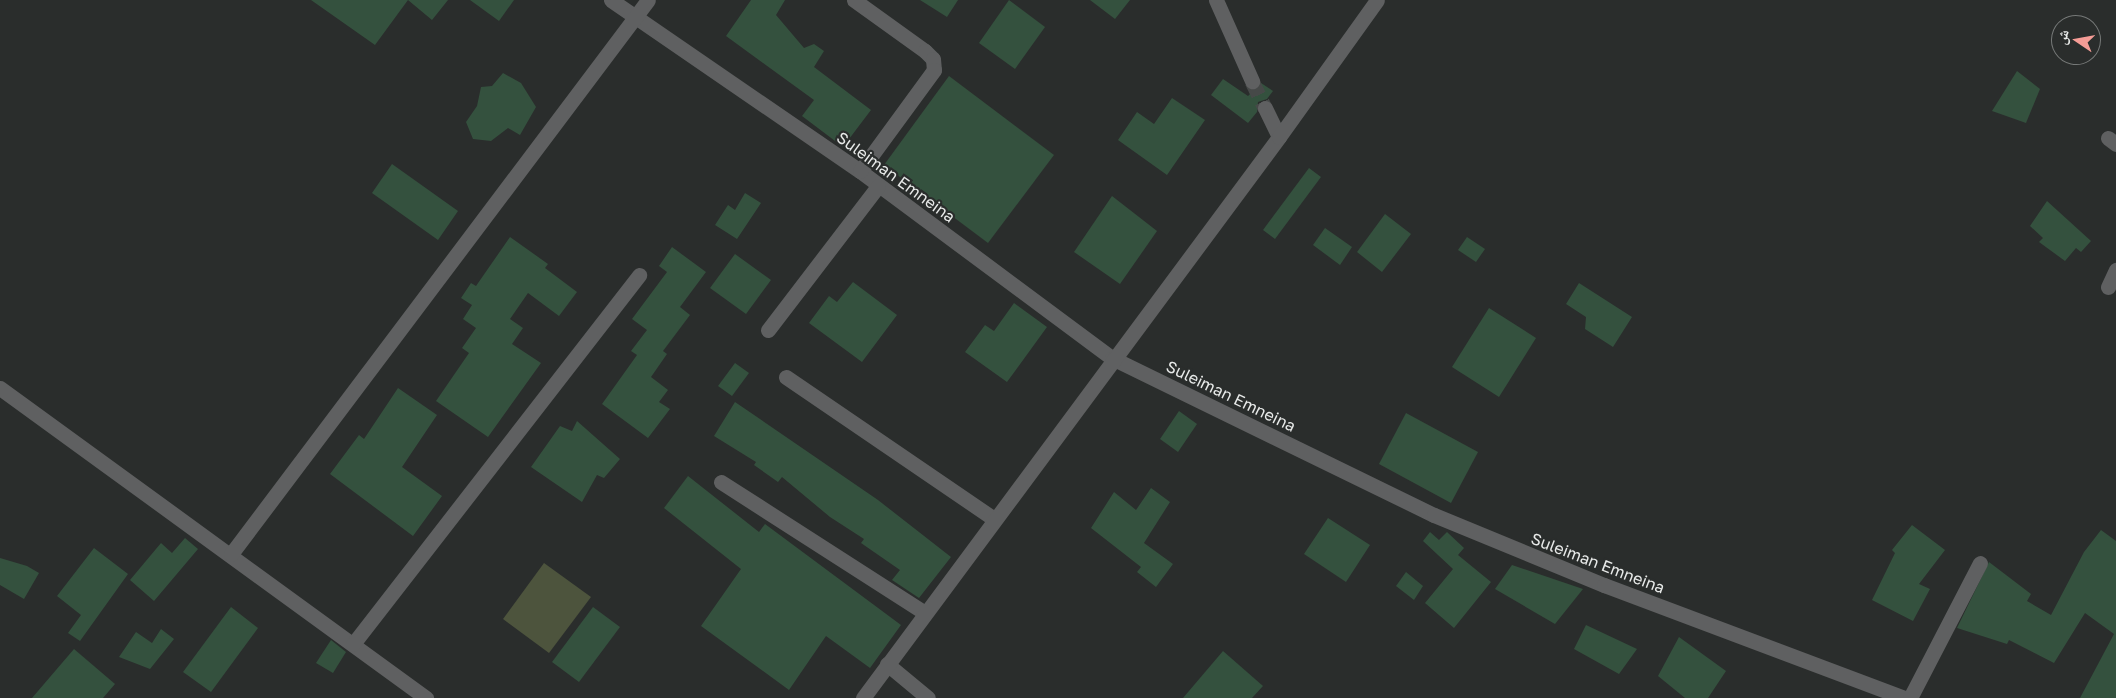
<!DOCTYPE html>
<meta charset="utf-8">
<style>
body{margin:0}
#map{position:relative;width:2116px;height:698px;overflow:hidden;background:#2a2d2c;font-family:"Golos Text","Noto Naskh Arabic",sans-serif}
div>[style]{position:absolute}
.green>*{inset:0;background:#4d543d}
.building>*{inset:0;background:#34513e}
.minor-tunnel>*{height:15px;margin-top:-7.5px;transform-origin:0;background:repeating-linear-gradient(90deg,#464948 0 15px,transparent 0 23px)}
.minor>*{height:15px;margin:-7.5px;padding:0 7.5px;transform-origin:7.5px;border-radius:7.5px;background:#5f6061}
span{translate:-50% -50%;white-space:nowrap;text-align:center;line-height:1.15;-webkit-text-stroke:4.5px #2a2d2c;paint-order:stroke}
.street-label{font-size:16px;color:#e8eae9}
.north{position:absolute;left:2051px;top:15px;width:50px;height:50px;box-sizing:border-box;background:#2a2d2c;border:1px solid #767978;border-radius:50%;rotate:282deg;font-size:14px;font-weight:700;line-height:20px;text-align:center;color:#e8eae9}
.north::after{content:'';display:block;margin:auto;width:18px;height:22px;background:#f59c96;clip-path:polygon(50% 0,100% 100%,50% 72%,0 100%)}
</style>
<div id="map">
<div class="green">
<i style="clip-path:polygon(544px 563px,591px 597px,549px 653px,503px 619px)"></i>
</div>
<div class="building">
<i style="clip-path:polygon(311px 0,448px 0,432px 20px,408px 0,375px 45px)"></i>
<i style="clip-path:polygon(470px 0,514px 0,499px 21px)"></i>
<i style="clip-path:polygon(751px 0,785px 0,776px 15px,804px 48px,814px 44px,824px 51px,814px 67px,871px 110px,843px 147px,802px 116px,814px 100px,726px 36px)"></i>
<i style="clip-path:polygon(920px 0,958px 0,947px 17px)"></i>
<i style="clip-path:polygon(1009px 0,1045px 27px,1015px 69px,979px 43px)"></i>
<i style="clip-path:polygon(1090px 0,1130px 0,1115px 19px)"></i>
<i style="clip-path:polygon(2017px 71px,2040px 89px,2026px 123px,1992px 111px)"></i>
<i style="clip-path:polygon(503px 73px,521px 83px,536px 107px,520px 135px,508px 128px,491px 141px,473px 139px,466px 122px,477px 106px,481px 87px,492px 86px)"></i>
<i style="clip-path:polygon(949px 76px,1054px 155px,988px 243px,884px 165px)"></i>
<i style="clip-path:polygon(1223px 79px,1248px 96px,1261px 83px,1273px 91px,1267px 99px,1258px 102px,1257px 112px,1248px 123px,1211px 95px)"></i>
<i style="clip-path:polygon(1172px 98px,1205px 120px,1167px 175px,1118px 140px,1137px 112px,1154px 124px)"></i>
<i style="clip-path:polygon(392px 164px,458px 211px,438px 240px,372px 193px)"></i>
<i style="clip-path:polygon(1309px 168px,1321px 177px,1275px 239px,1263px 230px)"></i>
<i style="clip-path:polygon(745px 193px,761px 203px,737px 239px,715px 225px,728px 205px,735px 210px)"></i>
<i style="clip-path:polygon(1112px 196px,1157px 231px,1120px 284px,1074px 252px)"></i>
<i style="clip-path:polygon(2047px 201px,2091px 241px,2081px 252px,2076px 248px,2065px 261px,2039px 242px,2043px 238px,2030px 226px)"></i>
<i style="clip-path:polygon(1385px 214px,1411px 234px,1382px 272px,1357px 252px)"></i>
<i style="clip-path:polygon(1325px 228px,1352px 247px,1340px 265px,1313px 245px)"></i>
<i style="clip-path:polygon(510px 237px,548px 264px,545px 268px,577px 292px,559px 316px,528px 293px,510px 319px,523px 328px,512px 344px,541px 363px,488px 437px,436px 401px,469px 353px,462px 348px,476px 328px,463px 319px,472px 305px,461px 298px,471px 283px,476px 286px)"></i>
<i style="clip-path:polygon(1467px 237px,1485px 249px,1476px 262px,1458px 250px)"></i>
<i style="clip-path:polygon(672px 247px,706px 272px,680px 307px,690px 315px,663px 351px,667px 354px,651px 377px,668px 390px,659px 402px,670px 409px,648px 438px,602px 404px,637px 355px,631px 351px,647px 330px,632px 319px,667px 272px,659px 266px)"></i>
<i style="clip-path:polygon(735px 254px,771px 280px,746px 314px,710px 288px)"></i>
<i style="clip-path:polygon(853px 282px,897px 315px,862px 362px,809px 323px,829px 296px,837px 302px)"></i>
<i style="clip-path:polygon(1579px 283px,1632px 317px,1613px 347px,1585px 329px,1586px 317px,1566px 304px)"></i>
<i style="clip-path:polygon(1014px 303px,1047px 327px,1007px 382px,965px 352px,985px 325px,994px 331px)"></i>
<i style="clip-path:polygon(1489px 308px,1536px 338px,1499px 397px,1452px 367px)"></i>
<i style="clip-path:polygon(735px 363px,749px 373px,732px 396px,718px 386px)"></i>
<i style="clip-path:polygon(398px 388px,437px 415px,402px 467px,442px 496px,413px 536px,330px 474px,359px 435px,364px 439px)"></i>
<i style="clip-path:polygon(735px 402px,878px 500px,951px 557px,919px 598px,892px 580px,900px 570px,861px 543px,864px 539px,830px 517px,782px 477px,778px 482px,754px 465px,756px 462px,714px 436px)"></i>
<i style="clip-path:polygon(1179px 411px,1197px 424px,1178px 452px,1160px 439px)"></i>
<i style="clip-path:polygon(1406px 413px,1478px 452px,1451px 503px,1379px 464px)"></i>
<i style="clip-path:polygon(577px 421px,620px 459px,604px 478px,597px 475px,582px 502px,531px 467px,560px 426px,572px 431px)"></i>
<i style="clip-path:polygon(688px 476px,759px 532px,765px 524px,901px 625px,870px 668px,826px 636px,789px 690px,701px 626px,741px 569px,664px 508px)"></i>
<i style="clip-path:polygon(1151px 488px,1170px 502px,1144px 543px,1173px 564px,1156px 587px,1137px 572px,1141px 567px,1091px 528px,1114px 492px,1136px 510px)"></i>
<i style="clip-path:polygon(1328px 518px,1370px 545px,1346px 582px,1304px 554px)"></i>
<i style="clip-path:polygon(1912px 525px,1945px 550px,1919px 584px,1930px 589px,1913px 621px,1872px 600px,1895px 553px,1892px 550px)"></i>
<i style="clip-path:polygon(2101px 530px,2116px 541px,2116px 698px,2080px 698px,2114px 634px,2085px 613px,2054px 663px,2009px 640px,2007px 644px,1957px 628px,1989px 562px,2031px 594px,2027px 601px,2051px 615px,2084px 552px)"></i>
<i style="clip-path:polygon(1430px 532px,1439px 540px,1447px 532px,1464px 548px,1458px 555px,1491px 582px,1454px 628px,1425px 603px,1453px 569px,1423px 541px)"></i>
<i style="clip-path:polygon(185px 538px,198px 549px,154px 601px,130px 580px,161px 543px,172px 553px)"></i>
<i style="clip-path:polygon(94px 548px,128px 574px,80px 641px,68px 633px,81px 615px,57px 596px)"></i>
<i style="clip-path:polygon(0 558px,27px 566px,39px 573px,24px 599px,0 585px)"></i>
<i style="clip-path:polygon(1512px 565px,1583px 589px,1555px 624px,1495px 589px)"></i>
<i style="clip-path:polygon(1406px 572px,1423px 586px,1414px 600px,1396px 586px)"></i>
<i style="clip-path:polygon(231px 607px,258px 628px,211px 692px,183px 672px)"></i>
<i style="clip-path:polygon(593px 607px,620px 627px,579px 682px,552px 662px)"></i>
<i style="clip-path:polygon(1586px 625px,1637px 649px,1619px 674px,1574px 649px)"></i>
<i style="clip-path:polygon(161px 629px,174px 639px,150px 669px,119px 657px,136px 632px,152px 643px)"></i>
<i style="clip-path:polygon(1679px 637px,1726px 671px,1708px 698px,1685px 698px,1658px 676px)"></i>
<i style="clip-path:polygon(331px 640px,346px 652px,333px 673px,316px 663px)"></i>
<i style="clip-path:polygon(74px 649px,115px 684px,103px 698px,32px 698px)"></i>
<i style="clip-path:polygon(1223px 651px,1263px 686px,1252px 698px,1183px 698px)"></i>
</div>
<div class="minor-tunnel">
<i style="left:1252px;top:81px;width:30px;rotate:64deg"></i>
</div>
<div class="minor">
<i style="left:611px;top:0;width:302px;rotate:34.5deg"></i>
<i style="left:860px;top:171px;width:314px;rotate:36.6deg"></i>
<i style="left:1112px;top:358px;width:358px;rotate:26deg"></i>
<i style="left:1434px;top:515px;width:184px;rotate:22.4deg"></i>
<i style="left:1604px;top:585px;width:321px;rotate:20.6deg"></i>
<i style="left:854px;top:0;width:87px;rotate:35.7deg"></i>
<i style="left:925px;top:51px;width:11px;rotate:45deg"></i>
<i style="left:933px;top:59px;width:11px;rotate:85deg"></i>
<i style="left:934px;top:70px;width:125px;rotate:126.2deg"></i>
<i style="left:1216px;top:0;width:89px;rotate:66deg"></i>
<i style="left:1265px;top:108px;width:32px;rotate:64deg"></i>
<i style="left:2108px;top:138px;width:10px;rotate:37deg"></i>
<i style="left:2108px;top:287px;width:19px;rotate:-65deg"></i>
<i style="left:768px;top:330px;width:181px;rotate:-52.6deg"></i>
<i style="left:786px;top:377px;width:252px;rotate:34.3deg"></i>
<i style="left:0;top:388px;width:527px;rotate:36.04deg"></i>
<i style="left:721px;top:482px;width:242px;rotate:32.7deg"></i>
<i style="left:231px;top:554px;width:693px;rotate:-53.03deg"></i>
<i style="left:353px;top:644px;width:467px;rotate:-52.2deg"></i>
<i style="left:887px;top:664px;width:53px;rotate:39.7deg"></i>
<i style="left:863px;top:698px;width:698px;rotate:-53.44deg"></i>
<i style="left:1279px;top:137px;width:168px;rotate:-54.4deg"></i>
<i style="left:1910px;top:698px;width:152px;rotate:-62.6deg"></i>
</div>
<div class="street-label">
<span style="left:896px;top:177px;rotate:36deg">Suleiman Emneina</span>
<span style="left:1231px;top:396px;rotate:26deg">Suleiman Emneina</span>
<span style="left:1598px;top:563px;rotate:21deg">Suleiman Emneina</span>
</div>
<div class="north">ش</div>
</div>
